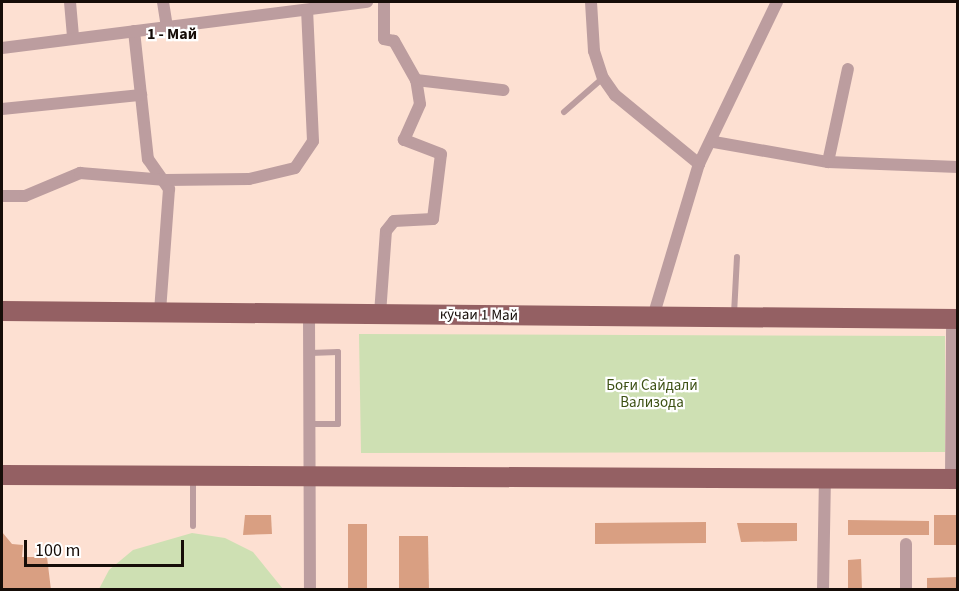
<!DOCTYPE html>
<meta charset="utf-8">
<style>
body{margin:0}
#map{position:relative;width:959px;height:591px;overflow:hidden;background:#fde0d2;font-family:"Source Sans 3",sans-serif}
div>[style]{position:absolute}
.green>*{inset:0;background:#cee0b3}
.building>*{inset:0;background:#d99f82}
.service>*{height:6px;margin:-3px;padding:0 3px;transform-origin:3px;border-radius:3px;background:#bc9d9f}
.minor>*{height:12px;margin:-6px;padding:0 6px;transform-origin:6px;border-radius:6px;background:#bc9d9f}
.primary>*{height:20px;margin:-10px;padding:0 10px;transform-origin:10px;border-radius:10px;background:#946063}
span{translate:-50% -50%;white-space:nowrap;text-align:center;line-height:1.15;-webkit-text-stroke:4.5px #fff;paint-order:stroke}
.street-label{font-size:15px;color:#160d08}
.park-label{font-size:15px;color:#3d5114}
.neighbourhood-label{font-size:16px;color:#160d08;font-weight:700}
.frame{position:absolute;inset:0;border:3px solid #160d08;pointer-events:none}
.scale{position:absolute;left:24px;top:540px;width:160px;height:27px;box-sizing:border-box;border:3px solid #160d08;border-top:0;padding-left:8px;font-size:18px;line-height:21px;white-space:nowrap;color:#160d08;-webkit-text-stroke:4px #fff;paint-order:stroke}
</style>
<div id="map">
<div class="green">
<i style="clip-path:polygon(359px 334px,945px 336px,945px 452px,361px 453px)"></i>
<i style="clip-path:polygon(192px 533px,225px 538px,253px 552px,283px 589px,99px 589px,109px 570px,133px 550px)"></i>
</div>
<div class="building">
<i style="clip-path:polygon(245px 515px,271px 515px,272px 534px,243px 535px)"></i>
<i style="clip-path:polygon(934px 515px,958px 515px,958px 545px,934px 545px)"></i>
<i style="clip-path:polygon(848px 520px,929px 521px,929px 535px,848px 535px)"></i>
<i style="clip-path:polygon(706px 522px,706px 543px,595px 544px,595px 523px)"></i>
<i style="clip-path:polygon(737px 523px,797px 523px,797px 541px,741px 542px)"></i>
<i style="clip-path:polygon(348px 524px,367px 524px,367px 590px,348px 590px)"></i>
<i style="clip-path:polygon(2px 532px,12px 544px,23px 545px,22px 557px,47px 557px,51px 590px,2px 590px)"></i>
<i style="clip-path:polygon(399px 536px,428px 536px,429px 590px,399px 590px)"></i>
<i style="clip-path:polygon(861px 559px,862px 590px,848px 590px,848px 560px)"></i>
<i style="clip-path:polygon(958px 577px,958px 590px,927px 590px,927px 578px)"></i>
</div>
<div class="service">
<i style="left:564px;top:112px;width:52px;rotate:-41.1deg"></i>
<i style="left:734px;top:314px;width:57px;rotate:-87deg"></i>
<i style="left:310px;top:353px;width:28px;rotate:-2deg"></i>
<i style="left:338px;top:352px;width:72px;rotate:90deg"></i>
<i style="left:338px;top:424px;width:27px;rotate:180deg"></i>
<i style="left:193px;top:478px;width:48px;rotate:90deg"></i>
</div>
<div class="minor">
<i style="left:70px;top:2px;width:34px;rotate:85deg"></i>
<i style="left:163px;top:2px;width:25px;rotate:81deg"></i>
<i style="left:591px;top:2px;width:49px;rotate:86.5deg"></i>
<i style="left:594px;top:51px;width:28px;rotate:72deg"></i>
<i style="left:603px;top:78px;width:21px;rotate:55deg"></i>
<i style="left:615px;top:95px;width:109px;rotate:39.4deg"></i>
<i style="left:134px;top:31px;width:129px;rotate:83.8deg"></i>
<i style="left:148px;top:159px;width:37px;rotate:55deg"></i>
<i style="left:169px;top:189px;width:123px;rotate:94.2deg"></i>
<i style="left:2px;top:48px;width:368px;rotate:-7.2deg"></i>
<i style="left:416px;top:80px;width:88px;rotate:6.6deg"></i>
<i style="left:2px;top:109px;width:140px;rotate:-5.8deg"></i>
<i style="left:714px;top:142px;width:116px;rotate:10deg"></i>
<i style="left:828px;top:162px;width:130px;rotate:2.2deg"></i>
<i style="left:828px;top:162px;width:95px;rotate:-77.9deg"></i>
<i style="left:2px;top:196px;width:23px"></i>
<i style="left:25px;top:196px;width:60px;rotate:-22.7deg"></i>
<i style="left:80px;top:173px;width:86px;rotate:4.7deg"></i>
<i style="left:166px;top:180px;width:83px;rotate:-0.7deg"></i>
<i style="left:249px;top:179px;width:47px;rotate:-13.4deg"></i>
<i style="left:295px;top:168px;width:32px;rotate:-56deg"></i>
<i style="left:313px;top:141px;width:131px;rotate:-92.6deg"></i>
<i style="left:309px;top:314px;width:276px;rotate:89.8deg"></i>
<i style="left:380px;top:314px;width:83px;rotate:-85.9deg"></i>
<i style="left:386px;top:231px;width:13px;rotate:-51deg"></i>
<i style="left:394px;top:221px;width:39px;rotate:-3deg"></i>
<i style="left:433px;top:219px;width:65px;rotate:-83deg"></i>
<i style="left:441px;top:154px;width:40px;rotate:-159deg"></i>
<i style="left:404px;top:140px;width:39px;rotate:-66deg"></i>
<i style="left:420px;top:104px;width:24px;rotate:-99deg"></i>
<i style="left:416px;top:80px;width:45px;rotate:-119.4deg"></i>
<i style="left:394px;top:41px;width:10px;rotate:-169deg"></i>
<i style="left:384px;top:39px;width:37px;rotate:-90deg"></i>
<i style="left:653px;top:317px;width:160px;rotate:-73.3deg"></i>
<i style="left:699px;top:164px;width:180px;rotate:-64.3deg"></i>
<i style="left:951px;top:479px;width:160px;rotate:-89.6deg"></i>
<i style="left:906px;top:544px;width:46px;rotate:90deg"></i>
<i style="left:823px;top:590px;width:111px;rotate:-89deg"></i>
</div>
<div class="primary">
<i style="left:2px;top:311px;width:956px;rotate:0.48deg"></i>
<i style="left:2px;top:475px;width:956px;rotate:0.24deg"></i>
</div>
<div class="street-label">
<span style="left:479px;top:315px;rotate:1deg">кӯчаи 1 Май</span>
</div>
<div class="park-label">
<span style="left:652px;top:394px">Боғи Сайдалӣ<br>Вализода</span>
</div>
<div class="neighbourhood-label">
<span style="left:172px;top:34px">1 - Май</span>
</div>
<div class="frame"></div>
<div class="scale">100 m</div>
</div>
